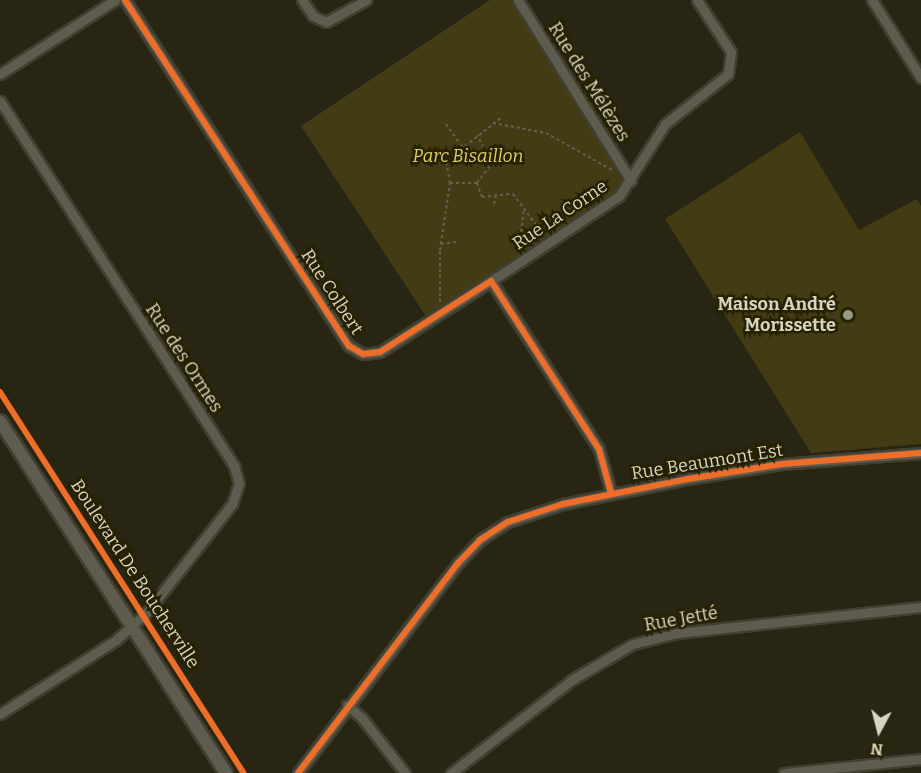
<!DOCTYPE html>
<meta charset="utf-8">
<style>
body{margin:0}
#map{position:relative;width:921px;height:773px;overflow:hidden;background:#282512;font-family:Bitter,serif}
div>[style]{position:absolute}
.green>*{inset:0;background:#433b13}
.path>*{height:2px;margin-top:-1px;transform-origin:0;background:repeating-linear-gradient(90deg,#626054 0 3px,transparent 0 6px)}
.roads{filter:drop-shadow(2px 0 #423f30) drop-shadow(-2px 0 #423f30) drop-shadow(0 2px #423f30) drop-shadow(0 -2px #423f30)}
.minor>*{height:9px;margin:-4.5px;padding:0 4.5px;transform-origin:4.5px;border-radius:4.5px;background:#5e5c4f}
.tertiary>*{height:12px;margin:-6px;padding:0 6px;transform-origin:6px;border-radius:6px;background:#5e5c4f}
.cycleway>*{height:6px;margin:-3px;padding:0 3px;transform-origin:3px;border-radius:3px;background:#ee6e29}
.dots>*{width:16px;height:16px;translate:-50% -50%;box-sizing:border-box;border:3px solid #262101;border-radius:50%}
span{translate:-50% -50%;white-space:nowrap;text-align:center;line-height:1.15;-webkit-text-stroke:5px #262101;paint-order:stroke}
.street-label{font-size:18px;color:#d7d4c2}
.park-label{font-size:18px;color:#dfcd69;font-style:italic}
.poi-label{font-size:18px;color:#d7d4c2;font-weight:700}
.right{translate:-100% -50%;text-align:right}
.north{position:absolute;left:849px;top:701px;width:60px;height:60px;-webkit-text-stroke:4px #262101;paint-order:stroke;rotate:187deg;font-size:16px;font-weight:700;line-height:24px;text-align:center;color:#d7d4c2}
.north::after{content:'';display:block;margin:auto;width:21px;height:27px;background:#d7d4c2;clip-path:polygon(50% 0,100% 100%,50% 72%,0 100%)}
</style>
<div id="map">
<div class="green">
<i style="clip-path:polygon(490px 0,518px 0,631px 181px,619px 196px,429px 321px,301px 126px)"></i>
<i style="clip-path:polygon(800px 132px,859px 230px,917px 199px,921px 206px,921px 444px,811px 453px,665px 219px)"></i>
</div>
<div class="path">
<i style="left:493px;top:123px;width:54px;rotate:10.7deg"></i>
<i style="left:546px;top:133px;width:76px;rotate:29.3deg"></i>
<i style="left:446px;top:124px;width:28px;rotate:55deg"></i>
<i style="left:450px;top:183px;width:27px"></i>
<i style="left:477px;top:183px;width:15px;rotate:70deg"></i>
<i style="left:482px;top:197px;width:31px;rotate:-6deg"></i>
<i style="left:513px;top:194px;width:50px;rotate:53.1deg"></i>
<i style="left:477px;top:183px;width:25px;rotate:-53deg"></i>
<i style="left:492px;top:163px;width:32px;rotate:-118deg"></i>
<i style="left:494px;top:204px;width:8px;rotate:-76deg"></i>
<i style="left:441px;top:244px;width:15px;rotate:-8deg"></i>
<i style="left:519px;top:250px;width:42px;rotate:-83.2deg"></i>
<i style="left:440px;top:302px;width:52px;rotate:-90deg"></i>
<i style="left:440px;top:250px;width:68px;rotate:-81.5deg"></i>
<i style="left:450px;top:183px;width:22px;rotate:-100deg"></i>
<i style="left:446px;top:161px;width:70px;rotate:-38deg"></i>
</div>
<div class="roads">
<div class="minor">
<i style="left:125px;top:0;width:412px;rotate:57.1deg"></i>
<i style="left:349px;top:346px;width:16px;rotate:30deg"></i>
<i style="left:363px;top:354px;width:17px;rotate:-7deg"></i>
<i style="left:380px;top:352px;width:132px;rotate:-32.6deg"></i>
<i style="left:491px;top:281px;width:200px;rotate:57.3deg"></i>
<i style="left:599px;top:449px;width:46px;rotate:74.7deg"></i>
<i style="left:302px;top:0;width:19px;rotate:55deg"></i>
<i style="left:313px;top:16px;width:14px;rotate:25deg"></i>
<i style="left:326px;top:22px;width:46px;rotate:-28.8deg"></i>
<i style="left:518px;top:0;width:213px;rotate:58deg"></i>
<i style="left:872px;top:0;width:92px;rotate:57.9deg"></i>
<i style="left:0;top:74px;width:137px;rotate:-32.8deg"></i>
<i style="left:0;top:101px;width:434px;rotate:57.3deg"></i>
<i style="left:234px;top:466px;width:18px;rotate:74deg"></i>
<i style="left:239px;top:483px;width:22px;rotate:108deg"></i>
<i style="left:232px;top:504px;width:137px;rotate:128.2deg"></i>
<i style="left:147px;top:612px;width:42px;rotate:137.9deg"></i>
<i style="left:116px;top:640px;width:138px;rotate:147.5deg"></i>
<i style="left:491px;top:281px;width:154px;rotate:-33.6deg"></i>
<i style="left:619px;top:196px;width:85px;rotate:-57.4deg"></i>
<i style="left:665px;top:124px;width:80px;rotate:-38.4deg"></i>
<i style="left:728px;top:74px;width:22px;rotate:-82deg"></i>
<i style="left:731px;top:52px;width:62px;rotate:-123.2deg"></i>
<i style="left:347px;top:705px;width:20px;rotate:41deg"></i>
<i style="left:362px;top:718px;width:70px;rotate:52deg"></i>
<i style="left:298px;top:773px;width:264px;rotate:-52.7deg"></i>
<i style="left:458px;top:563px;width:32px;rotate:-46deg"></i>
<i style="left:480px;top:540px;width:33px;rotate:-33deg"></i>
<i style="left:508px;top:522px;width:58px;rotate:-18.1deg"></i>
<i style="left:563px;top:504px;width:127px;rotate:-11.3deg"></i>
<i style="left:688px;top:479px;width:95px;rotate:-9.1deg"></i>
<i style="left:782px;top:464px;width:139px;rotate:-4.5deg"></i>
<i style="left:451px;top:773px;width:154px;rotate:-37.6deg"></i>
<i style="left:573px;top:679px;width:69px;rotate:-30.3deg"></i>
<i style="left:633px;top:644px;width:45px;rotate:-14deg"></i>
<i style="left:677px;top:633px;width:245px;rotate:-6.1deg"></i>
<i style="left:784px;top:773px;width:138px;rotate:-5.8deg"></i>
</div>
<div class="tertiary">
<i style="left:0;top:421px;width:418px;rotate:57.3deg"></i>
</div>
</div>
<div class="cycleway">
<i style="left:125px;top:0;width:412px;rotate:57.1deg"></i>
<i style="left:349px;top:346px;width:16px;rotate:30deg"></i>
<i style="left:363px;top:354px;width:17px;rotate:-7deg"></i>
<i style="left:380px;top:352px;width:132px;rotate:-32.6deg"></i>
<i style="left:491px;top:281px;width:200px;rotate:57.3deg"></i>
<i style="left:599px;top:449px;width:46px;rotate:74.7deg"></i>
<i style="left:0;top:392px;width:452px;rotate:57.4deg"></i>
<i style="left:298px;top:773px;width:264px;rotate:-52.7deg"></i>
<i style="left:458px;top:563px;width:32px;rotate:-46deg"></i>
<i style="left:480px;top:540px;width:33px;rotate:-33deg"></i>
<i style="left:508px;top:522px;width:58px;rotate:-18.1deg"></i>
<i style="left:563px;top:504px;width:127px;rotate:-11.3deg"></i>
<i style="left:688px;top:479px;width:95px;rotate:-9.1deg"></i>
<i style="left:782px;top:464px;width:139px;rotate:-4.5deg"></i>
</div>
<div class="dots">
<i style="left:848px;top:315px;background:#9a9784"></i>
</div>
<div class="street-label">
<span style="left:589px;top:82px;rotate:58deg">Rue des Mélèzes</span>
<span style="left:560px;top:215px;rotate:-34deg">Rue La Corne</span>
<span style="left:332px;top:292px;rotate:57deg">Rue Colbert</span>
<span style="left:184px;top:358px;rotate:57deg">Rue des Ormes</span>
<span style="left:707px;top:462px;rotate:-9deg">Rue Beaumont Est</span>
<span style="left:135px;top:574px;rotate:57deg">Boulevard De Boucherville</span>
<span style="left:681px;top:619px;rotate:-10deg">Rue Jetté</span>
</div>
<div class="park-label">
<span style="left:468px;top:156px">Parc Bisaillon</span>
</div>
<div class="poi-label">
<span class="right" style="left:836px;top:315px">Maison André<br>Morissette</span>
</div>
<div class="north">N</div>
</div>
